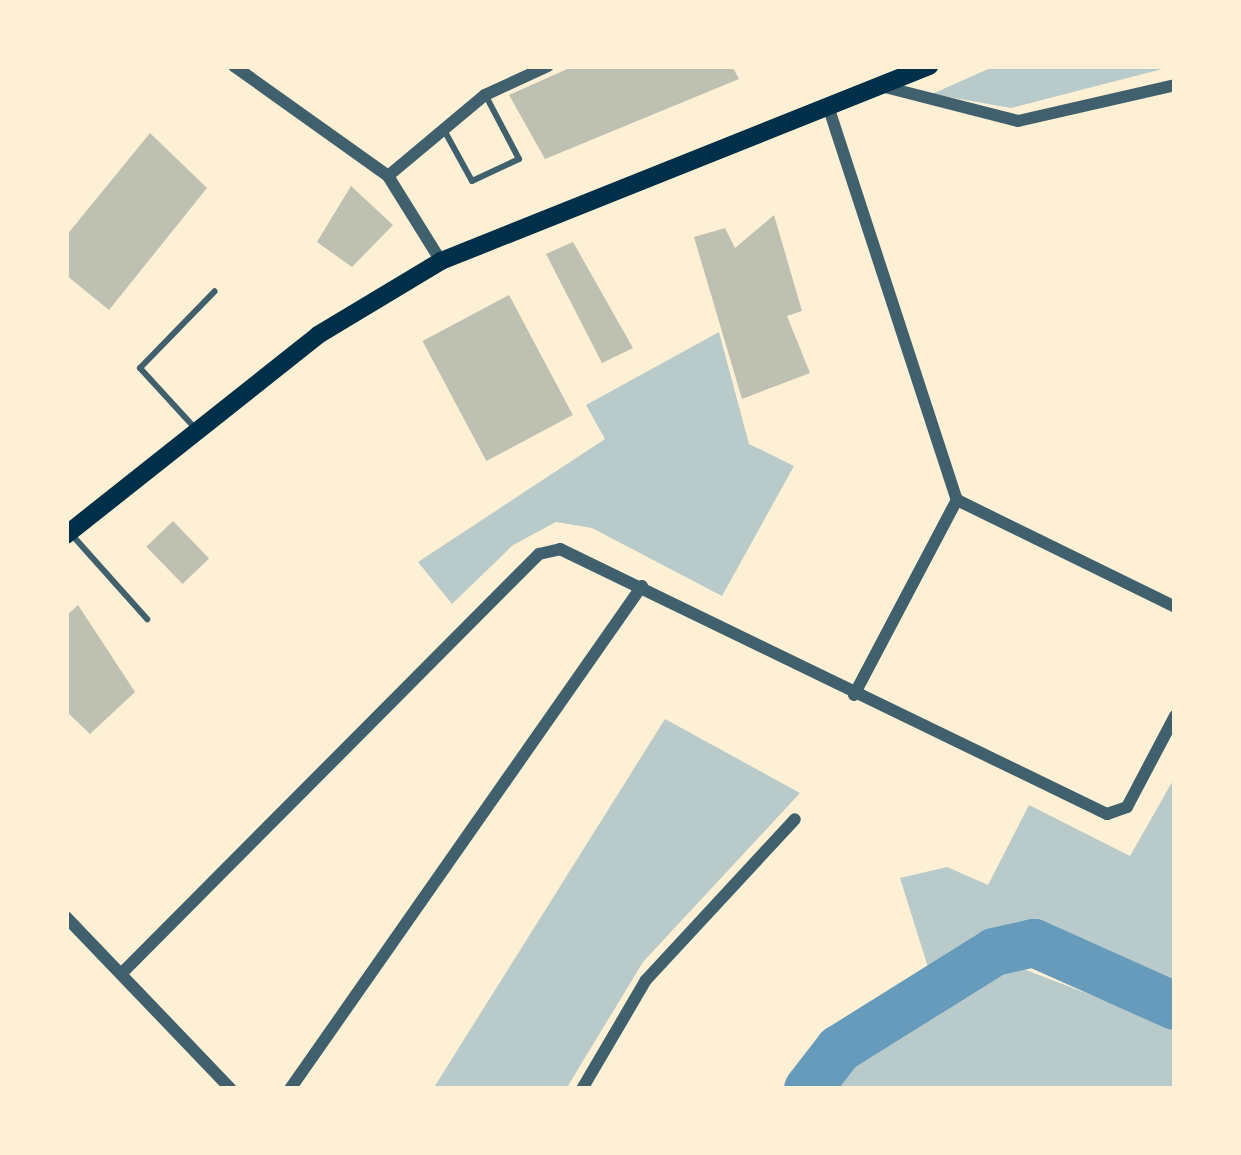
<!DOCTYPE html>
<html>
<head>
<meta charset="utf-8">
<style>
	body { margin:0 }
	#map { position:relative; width:1241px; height:1155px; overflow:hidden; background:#fdf0d5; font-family:"Times New Roman",serif }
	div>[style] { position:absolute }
	.green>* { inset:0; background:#b9caca }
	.river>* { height:48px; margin:-24px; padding:0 24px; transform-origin:24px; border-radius:24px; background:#669bbc }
	.building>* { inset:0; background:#bec0b2; transform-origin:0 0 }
	.service>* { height:6px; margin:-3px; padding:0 3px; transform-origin:3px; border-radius:3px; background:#3f606c }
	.minor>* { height:12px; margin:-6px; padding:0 6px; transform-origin:6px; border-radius:6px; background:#3f606c }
	.secondary>* { height:18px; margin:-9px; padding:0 9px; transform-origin:9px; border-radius:9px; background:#003049 }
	span { translate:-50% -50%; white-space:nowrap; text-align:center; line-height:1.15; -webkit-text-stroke:10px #fdf0d5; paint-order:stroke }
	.frame { position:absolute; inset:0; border:69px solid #fdf0d5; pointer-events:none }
</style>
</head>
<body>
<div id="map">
	<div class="green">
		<div style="clip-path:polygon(995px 66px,1174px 66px,1011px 108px,932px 94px)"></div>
		<div style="clip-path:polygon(719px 332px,749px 444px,794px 466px,722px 596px,592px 528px,556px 522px,513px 545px,452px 604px,418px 562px,605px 439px,586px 405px)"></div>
		<div style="clip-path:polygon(665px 719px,800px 793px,643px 962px,566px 1089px,433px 1089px)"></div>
		<div style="clip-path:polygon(1175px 777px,1175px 996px,1040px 934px,995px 943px,932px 980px,900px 878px,947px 867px,988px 885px,1029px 805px,1130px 856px)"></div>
		<div style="clip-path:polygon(1018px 967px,1175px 1027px,1175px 1089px,835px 1089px,844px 1068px,895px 1029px)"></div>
	</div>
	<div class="river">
		<div style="left:808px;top:1089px;width:51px;rotate:-52.2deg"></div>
		<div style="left:839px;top:1049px;width:183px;rotate:-32deg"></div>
		<div style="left:994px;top:952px;width:41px;rotate:-12.7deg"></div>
		<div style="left:1034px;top:943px;width:154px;rotate:24.1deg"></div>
	</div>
	<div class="building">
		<div style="clip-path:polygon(574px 66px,732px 66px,739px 79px,545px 159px,509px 95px)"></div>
		<div style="clip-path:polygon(150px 133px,207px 188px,109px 310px,66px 275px,66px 236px)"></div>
		<div style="clip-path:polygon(351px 186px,393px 225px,352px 267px,317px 242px)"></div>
		<div style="clip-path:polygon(774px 215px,802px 311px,787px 316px,810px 373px,742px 399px,694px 237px,725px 228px,735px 248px)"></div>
		<div style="clip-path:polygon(573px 242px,633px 348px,602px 363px,546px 254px)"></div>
		<div style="left:509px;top:295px;width:136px;height:98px;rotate:62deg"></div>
		<div style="left:173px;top:521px;width:52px;height:37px;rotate:46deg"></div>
		<div style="clip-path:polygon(78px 605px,135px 692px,90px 734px,66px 711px,66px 616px)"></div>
	</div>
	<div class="service">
		<div style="left:444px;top:130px;width:58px;rotate:61.2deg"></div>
		<div style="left:472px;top:181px;width:52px;rotate:-25.1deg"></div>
		<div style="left:519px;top:159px;width:69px;rotate:-117.7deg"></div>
		<div style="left:194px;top:427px;width:80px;rotate:-132.5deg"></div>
		<div style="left:140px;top:368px;width:107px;rotate:-45.8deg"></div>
		<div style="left:72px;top:535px;width:113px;rotate:48.2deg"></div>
	</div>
	<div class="minor">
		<div style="left:234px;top:66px;width:189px;rotate:35.5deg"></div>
		<div style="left:388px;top:176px;width:100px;rotate:58.1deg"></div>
		<div style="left:885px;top:87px;width:137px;rotate:14.3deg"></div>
		<div style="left:1018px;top:121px;width:161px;rotate:-12.9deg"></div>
		<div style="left:829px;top:109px;width:411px;rotate:71.9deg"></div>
		<div style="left:957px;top:500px;width:243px;rotate:26.1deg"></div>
		<div style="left:388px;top:176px;width:126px;rotate:-39.9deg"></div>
		<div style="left:485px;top:95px;width:69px;rotate:-24.7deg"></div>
		<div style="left:854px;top:695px;width:221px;rotate:-62.2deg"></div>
		<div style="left:66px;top:917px;width:238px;rotate:46.2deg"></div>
		<div style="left:121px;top:974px;width:593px;rotate:-45.14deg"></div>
		<div style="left:539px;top:554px;width:22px;rotate:-13deg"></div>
		<div style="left:560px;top:549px;width:608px;rotate:25.85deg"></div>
		<div style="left:1107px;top:814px;width:21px;rotate:-19deg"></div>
		<div style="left:1127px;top:807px;width:103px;rotate:-62.2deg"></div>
		<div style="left:290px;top:1089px;width:614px;rotate:-55.02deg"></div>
		<div style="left:582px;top:1089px;width:126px;rotate:-59.6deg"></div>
		<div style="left:646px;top:980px;width:219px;rotate:-47.2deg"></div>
	</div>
	<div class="secondary">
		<div style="left:66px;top:535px;width:322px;rotate:-38.4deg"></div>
		<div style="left:318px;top:335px;width:144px;rotate:-31deg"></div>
		<div style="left:441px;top:261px;width:526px;rotate:-21.78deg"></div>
	</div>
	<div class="frame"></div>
</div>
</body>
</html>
